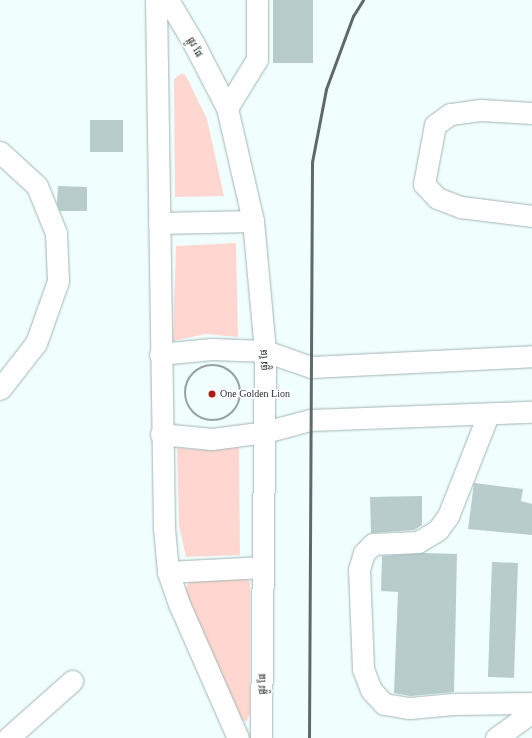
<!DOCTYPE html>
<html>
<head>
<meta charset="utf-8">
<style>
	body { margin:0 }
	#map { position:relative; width:532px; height:738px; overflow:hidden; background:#f1fefe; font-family:"Times New Roman","Noto Sans Khmer",serif }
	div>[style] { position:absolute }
	.green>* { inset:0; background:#ffd7d0 }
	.building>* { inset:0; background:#b7cccb; transform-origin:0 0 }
	.path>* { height:2.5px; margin-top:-1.25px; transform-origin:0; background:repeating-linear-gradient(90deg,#96a1a1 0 2px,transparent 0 4px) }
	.path>.ring { margin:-1.25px; padding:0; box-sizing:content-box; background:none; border:2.5px solid #96a1a1; border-radius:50% }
	.roads { filter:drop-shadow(0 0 1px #a0b5b4) drop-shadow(0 0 1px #a0b5b4) }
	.minor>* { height:21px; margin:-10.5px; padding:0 10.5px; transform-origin:10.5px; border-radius:10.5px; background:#fff }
	.rail>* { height:3px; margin:-1.5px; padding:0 1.5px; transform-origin:1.5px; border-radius:1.5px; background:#5f6969 }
	.dots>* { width:11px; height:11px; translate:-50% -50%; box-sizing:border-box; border:2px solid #fff; border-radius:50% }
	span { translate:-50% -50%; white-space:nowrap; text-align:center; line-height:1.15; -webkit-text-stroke:3.5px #fff; paint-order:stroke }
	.street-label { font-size:10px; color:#2a3232 }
	.poi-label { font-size:10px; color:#2a3232 }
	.left { translate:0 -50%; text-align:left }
</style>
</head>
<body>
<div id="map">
	<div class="green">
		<div style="clip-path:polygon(182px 73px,186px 76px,207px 119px,224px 196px,175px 197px,174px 79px)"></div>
		<div style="clip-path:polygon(236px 243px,238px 337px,206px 334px,173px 341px,176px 246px)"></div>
		<div style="clip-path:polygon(239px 447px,240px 555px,186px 557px,179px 525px,177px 448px,206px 450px)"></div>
		<div style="clip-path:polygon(246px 577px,250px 582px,250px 713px,247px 721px,244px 721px,238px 716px,185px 590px,189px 582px)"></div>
	</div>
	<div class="building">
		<div style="left:273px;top:0;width:40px;height:63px"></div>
		<div style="left:123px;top:120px;width:32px;height:33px;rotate:90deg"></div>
		<div style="clip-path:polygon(58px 186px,87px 187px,87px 211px,60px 211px,57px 204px)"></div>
		<div style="clip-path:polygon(474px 483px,523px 489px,521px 501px,532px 504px,532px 535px,468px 529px)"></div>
		<div style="clip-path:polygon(422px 496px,422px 525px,414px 530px,371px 533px,370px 497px)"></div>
		<div style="clip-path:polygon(423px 553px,457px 554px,454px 692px,410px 696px,394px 693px,398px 592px,381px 591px,382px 556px)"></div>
		<div style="left:492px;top:562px;width:26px;height:115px;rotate:2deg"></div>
	</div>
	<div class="path">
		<div class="ring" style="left:185px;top:365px;width:53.5px;height:53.5px"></div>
	</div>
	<div class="roads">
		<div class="minor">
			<div style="left:156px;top:0;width:528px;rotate:89.13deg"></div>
			<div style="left:164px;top:528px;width:44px;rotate:84.8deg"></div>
			<div style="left:168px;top:572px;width:36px;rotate:71deg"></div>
			<div style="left:180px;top:606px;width:144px;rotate:66.3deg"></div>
			<div style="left:168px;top:0;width:51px;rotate:59.4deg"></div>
			<div style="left:194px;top:44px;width:72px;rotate:62.7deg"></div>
			<div style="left:227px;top:108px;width:116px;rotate:77deg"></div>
			<div style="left:253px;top:221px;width:131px;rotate:84.7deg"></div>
			<div style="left:265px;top:351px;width:387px;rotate:90.6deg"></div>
			<div style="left:227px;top:108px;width:57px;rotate:-58.5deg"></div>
			<div style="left:257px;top:59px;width:59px;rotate:-90deg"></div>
			<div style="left:532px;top:113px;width:52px;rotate:-176.7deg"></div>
			<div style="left:480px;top:110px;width:30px;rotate:172deg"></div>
			<div style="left:450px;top:114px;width:19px;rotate:144deg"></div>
			<div style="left:435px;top:125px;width:60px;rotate:100.6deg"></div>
			<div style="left:424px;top:184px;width:19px;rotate:47deg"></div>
			<div style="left:437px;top:198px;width:26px;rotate:21deg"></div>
			<div style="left:461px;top:207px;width:72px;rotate:7.2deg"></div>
			<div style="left:0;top:152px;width:50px;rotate:42.6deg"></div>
			<div style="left:37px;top:186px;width:51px;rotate:68deg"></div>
			<div style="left:56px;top:233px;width:48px;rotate:87.6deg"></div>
			<div style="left:58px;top:281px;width:66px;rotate:109.5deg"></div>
			<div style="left:36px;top:343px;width:58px;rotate:128deg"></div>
			<div style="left:159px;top:223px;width:94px;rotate:-1.2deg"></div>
			<div style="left:160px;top:354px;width:52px;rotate:-5.5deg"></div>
			<div style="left:212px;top:349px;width:53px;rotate:2.2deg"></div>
			<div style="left:265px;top:351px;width:49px;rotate:19.2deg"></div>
			<div style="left:311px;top:367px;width:221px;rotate:-2.8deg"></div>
			<div style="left:488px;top:415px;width:109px;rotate:111.6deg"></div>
			<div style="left:448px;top:516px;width:17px;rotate:126deg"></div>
			<div style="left:438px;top:530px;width:23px;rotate:149deg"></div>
			<div style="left:418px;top:542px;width:45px;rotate:177.5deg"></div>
			<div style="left:373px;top:544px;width:13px;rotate:135deg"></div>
			<div style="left:364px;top:553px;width:17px;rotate:107deg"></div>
			<div style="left:359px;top:569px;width:100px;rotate:87.7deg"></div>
			<div style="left:363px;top:669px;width:22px;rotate:69deg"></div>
			<div style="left:371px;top:690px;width:19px;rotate:47deg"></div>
			<div style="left:384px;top:704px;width:26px;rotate:9deg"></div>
			<div style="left:410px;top:708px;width:43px;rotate:-5.3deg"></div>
			<div style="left:453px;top:704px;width:79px;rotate:-0.7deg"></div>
			<div style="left:161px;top:434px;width:51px;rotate:5.6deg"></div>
			<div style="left:212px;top:439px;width:53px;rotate:-7.5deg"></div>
			<div style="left:265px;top:432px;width:47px;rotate:-14.9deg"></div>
			<div style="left:310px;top:420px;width:222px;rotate:-2.1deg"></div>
			<div style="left:168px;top:572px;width:95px;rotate:-3deg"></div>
			<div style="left:8px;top:738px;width:86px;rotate:-41.7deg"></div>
			<div style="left:496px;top:738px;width:44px;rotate:-35.8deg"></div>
		</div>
	</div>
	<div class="rail">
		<div style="left:309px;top:738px;width:576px;rotate:-89.7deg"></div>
		<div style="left:312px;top:162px;width:74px;rotate:-79.1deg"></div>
		<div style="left:326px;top:89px;width:78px;rotate:-69.7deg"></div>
		<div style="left:353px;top:16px;width:19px;rotate:-58deg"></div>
	</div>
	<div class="dots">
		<div style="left:212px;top:394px;background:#ad1d0e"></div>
	</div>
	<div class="street-label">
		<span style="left:195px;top:47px;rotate:62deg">ផ្លូវ ផែ</span>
		<span style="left:264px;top:360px;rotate:-92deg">ផ្លូវ ផែ</span>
		<span style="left:262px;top:684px;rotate:-89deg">ផ្លូវ ផែ</span>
	</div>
	<div class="poi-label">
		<span class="left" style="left:220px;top:394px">One Golden Lion</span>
	</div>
</div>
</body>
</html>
